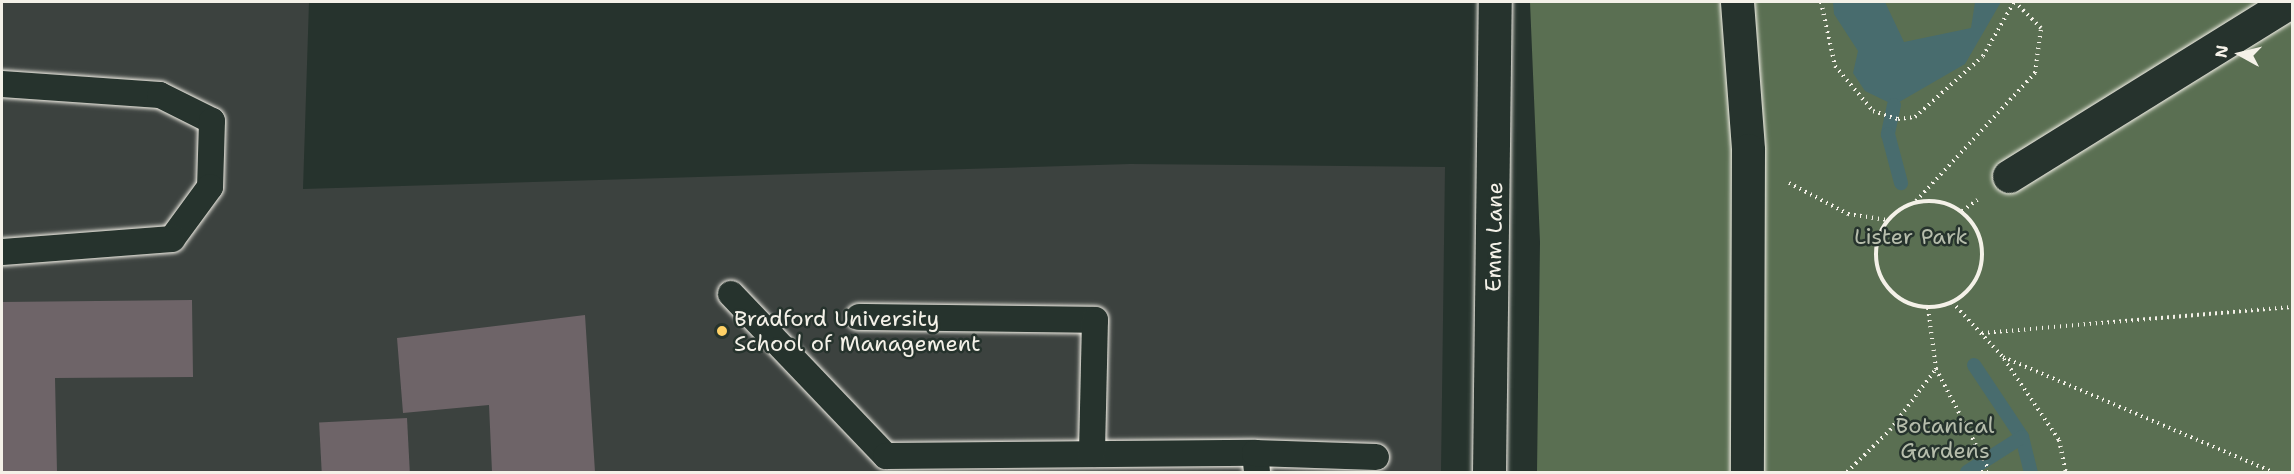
<!DOCTYPE html>
<html>
<head>
<meta charset="utf-8">
<style>
	body { margin:0 }
	#map { position:relative; width:2294px; height:474px; overflow:hidden; background:#26332d; font-family:"Shantell Sans",sans-serif }
	div>[style] { position:absolute }
	.built>* { inset:0; background:#3c423f }
	.green>* { inset:0; background:#5a6f52 }
	.water>* { inset:0; background:#486c6e }
	.stream>* { height:14px; margin:-7px; padding:0 7px; transform-origin:7px; border-radius:7px; background:#486c6e }
	.building>* { inset:0; background:#6e6468; transform-origin:0 0 }
	.path>* { height:4px; margin-top:-2px; transform-origin:0; background:repeating-linear-gradient(90deg,#f4f1e8 0 1.5px,transparent 0 6px) }
	.path>.ring { margin:-2px; padding:0; box-sizing:content-box; background:none; border:4px solid #f4f1e8; border-radius:50% }
	.roads { filter:drop-shadow(0 0 2px #f4f1e8) drop-shadow(0 0 2px #f4f1e8) }
	.lane>* { height:26px; margin:-13px; padding:0 13px; transform-origin:13px; border-radius:13px; background:#26332d }
	.street>* { height:33px; margin:-16.5px; padding:0 16.5px; transform-origin:16.5px; border-radius:16.5px; background:#26332d }
	.secondary>* { height:33px; margin:-16.5px; padding:0 16.5px; transform-origin:16.5px; border-radius:16.5px; background:#26332d }
	.dots>* { width:16px; height:16px; translate:-50% -50%; box-sizing:border-box; border:3px solid #26332d; border-radius:50% }
	span { translate:-50% -50%; white-space:nowrap; text-align:center; line-height:1.15; -webkit-text-stroke:5px #26332d; paint-order:stroke }
	.street-label { font-size:22px; color:#f4f1e8 }
	.park-label { font-size:22px; color:#b6bdac }
	.poi-label { font-size:22px; color:#f4f1e8 }
	.left { translate:0 -50%; text-align:left }
	.frame { position:absolute; inset:0; border:3px solid #f4f1e8; pointer-events:none }
	.north { position:absolute; left:2210px; top:24px; width:60px; height:60px; -webkit-text-stroke:4px #26332d; paint-order:stroke; rotate:278deg; font-size:16px; font-weight:700; line-height:24px; text-align:center; color:#f4f1e8 }
	.north::after { content:''; display:block; margin:auto; width:21px; height:27px; background:#f4f1e8; clip-path:polygon(50% 0,100% 100%,50% 72%,0 100%) }
</style>
</head>
<body>
<div id="map">
	<div class="built">
		<div style="clip-path:polygon(2px 2px,309px 2px,303px 189px,1130px 164px,1445px 167px,1441px 472px,2px 472px)"></div>
	</div>
	<div class="green">
		<div style="clip-path:polygon(1530px 2px,2292px 2px,2292px 472px,1537px 472px,1540px 242px)"></div>
	</div>
	<div class="water">
		<div style="clip-path:polygon(1833px 2px,1885px 2px,1904px 42px,1971px 28px,1975px 2px,2001px 2px,1965px 64px,1894px 105px,1865px 91px,1853px 73px,1858px 51px,1834px 14px)"></div>
	</div>
	<div class="stream">
		<div style="left:1894px;top:105px;width:30px;rotate:102deg"></div>
		<div style="left:1888px;top:134px;width:51px;rotate:75.1deg"></div>
		<div style="left:1974px;top:365px;width:87px;rotate:56.3deg"></div>
		<div style="left:2022px;top:437px;width:36px;rotate:76deg"></div>
		<div style="left:1967px;top:472px;width:65px;rotate:-32.5deg"></div>
	</div>
	<div class="building">
		<div style="clip-path:polygon(192px 300px,193px 377px,55px 378px,57px 472px,2px 472px,2px 302px)"></div>
		<div style="clip-path:polygon(585px 315px,595px 472px,492px 472px,489px 405px,403px 413px,397px 338px)"></div>
		<div style="left:407px;top:418px;width:54px;height:88px;rotate:87deg"></div>
	</div>
	<div class="path">
		<div style="left:1821px;top:2px;width:66px;rotate:77.7deg"></div>
		<div style="left:1835px;top:66px;width:59px;rotate:49.8deg"></div>
		<div style="left:1873px;top:111px;width:26px;rotate:18deg"></div>
		<div style="left:1898px;top:119px;width:17px;rotate:-7deg"></div>
		<div style="left:1915px;top:117px;width:91px;rotate:-41.9deg"></div>
		<div style="left:1983px;top:56px;width:62px;rotate:-60.1deg"></div>
		<div style="left:1789px;top:183px;width:67px;rotate:27.7deg"></div>
		<div style="left:1848px;top:214px;width:40px;rotate:8.5deg"></div>
		<div class="ring" style="left:1876px;top:201px;width:102px;height:102px"></div>
		<div style="left:1916px;top:201px;width:175px;rotate:-47.1deg"></div>
		<div style="left:2035px;top:73px;width:45px;rotate:-82.4deg"></div>
		<div style="left:2041px;top:28px;width:37px;rotate:-135deg"></div>
		<div style="left:1962px;top:211px;width:19px;rotate:-36deg"></div>
		<div style="left:1952px;top:302px;width:75px;rotate:47.2deg"></div>
		<div style="left:2003px;top:357px;width:293px;rotate:23.1deg"></div>
		<div style="left:1982px;top:333px;width:311px;rotate:-4.8deg"></div>
		<div style="left:2004px;top:359px;width:98px;rotate:55.8deg"></div>
		<div style="left:2059px;top:440px;width:33px;rotate:78deg"></div>
		<div style="left:1936px;top:369px;width:112px;rotate:62.3deg"></div>
		<div style="left:1847px;top:472px;width:60px;rotate:-44.3deg"></div>
		<div style="left:1890px;top:430px;width:76px;rotate:-53deg"></div>
		<div style="left:1936px;top:369px;width:63px;rotate:-97.4deg"></div>
		<div style="left:1981px;top:472px;width:7px"></div>
	</div>
	<div class="roads">
		<div class="lane">
			<div style="left:2px;top:84px;width:158px;rotate:4deg"></div>
			<div style="left:160px;top:95px;width:58px;rotate:26.6deg"></div>
			<div style="left:212px;top:121px;width:66px;rotate:91.7deg"></div>
			<div style="left:210px;top:187px;width:64px;rotate:126.2deg"></div>
			<div style="left:172px;top:239px;width:170px;rotate:175.6deg"></div>
			<div style="left:731px;top:294px;width:224px;rotate:46.3deg"></div>
			<div style="left:886px;top:456px;width:369px;rotate:-0.5deg"></div>
			<div style="left:1255px;top:453px;width:19px;rotate:84deg"></div>
			<div style="left:859px;top:317px;width:236px;rotate:0.7deg"></div>
			<div style="left:1095px;top:320px;width:134px;rotate:91.3deg"></div>
			<div style="left:1255px;top:453px;width:121px;rotate:1.9deg"></div>
		</div>
		<div class="street">
			<div style="left:1737px;top:2px;width:148px;rotate:85.7deg"></div>
			<div style="left:1748px;top:150px;width:322px;rotate:90.2deg"></div>
			<div style="left:2009px;top:176px;width:331px;rotate:-31.8deg"></div>
		</div>
		<div class="secondary">
			<div style="left:1489px;top:472px;width:470px;rotate:-89.3deg"></div>
		</div>
	</div>
	<div class="dots">
		<div style="left:722px;top:331px;background:#ffd166"></div>
	</div>
	<div class="street-label">
		<span style="left:1494px;top:237px;rotate:-89deg">Emm Lane</span>
	</div>
	<div class="park-label">
		<span style="left:1911px;top:237px">Lister Park</span>
		<span style="left:1945px;top:438px">Botanical<br>Gardens</span>
	</div>
	<div class="poi-label">
		<span class="left" style="left:734px;top:331px">Bradford University<br>School of Management</span>
	</div>
	<div class="frame"></div>
	<div class="north">N</div>
</div>
</body>
</html>
